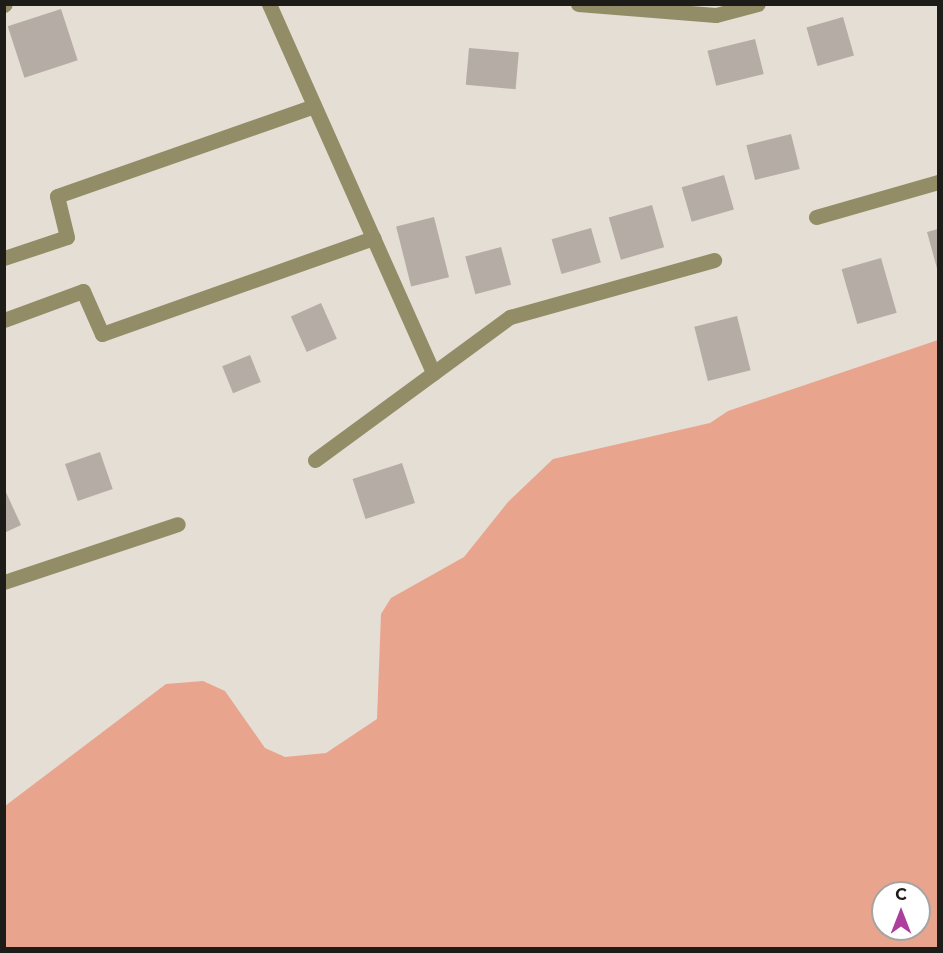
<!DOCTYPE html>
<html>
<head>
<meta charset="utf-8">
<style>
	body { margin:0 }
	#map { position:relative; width:943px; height:953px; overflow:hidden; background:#e4ded5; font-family:Montserrat,sans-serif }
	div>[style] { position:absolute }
	.green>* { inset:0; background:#e9a48e }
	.building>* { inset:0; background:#b5aca6; transform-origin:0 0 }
	.minor>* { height:15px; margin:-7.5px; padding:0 7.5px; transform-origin:7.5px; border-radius:7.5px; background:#928d66 }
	span { translate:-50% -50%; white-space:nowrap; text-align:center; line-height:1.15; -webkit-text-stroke:4.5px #fff; paint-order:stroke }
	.frame { position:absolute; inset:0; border:6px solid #1e1c19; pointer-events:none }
	.north { position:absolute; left:871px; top:881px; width:60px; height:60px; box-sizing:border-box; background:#fff; border:2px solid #a5a4a3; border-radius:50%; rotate:0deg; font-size:16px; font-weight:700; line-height:24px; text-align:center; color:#1e1c19 }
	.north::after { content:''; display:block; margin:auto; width:21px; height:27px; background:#ae3e9b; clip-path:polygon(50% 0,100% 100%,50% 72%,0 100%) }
</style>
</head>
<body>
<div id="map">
	<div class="green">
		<div style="clip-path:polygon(evenodd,938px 340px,938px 948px,5px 948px,5px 806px,166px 684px,203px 681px,225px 691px,265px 748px,285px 757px,326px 753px,377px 719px,381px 614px,391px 598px,464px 557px,508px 502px,553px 459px,710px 423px,728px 411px,938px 340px,883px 893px,919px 893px,919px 929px,883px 929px,883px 893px)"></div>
	</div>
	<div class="building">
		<div style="left:61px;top:9px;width:54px;height:56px;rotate:72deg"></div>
		<div style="left:843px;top:17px;width:40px;height:38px;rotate:74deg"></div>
		<div style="left:755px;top:39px;width:36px;height:49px;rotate:76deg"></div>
		<div style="left:469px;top:48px;width:50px;height:37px;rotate:5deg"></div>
		<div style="left:791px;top:134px;width:36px;height:46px;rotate:76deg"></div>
		<div style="left:724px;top:175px;width:36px;height:44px;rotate:74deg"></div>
		<div style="left:652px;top:205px;width:44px;height:45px;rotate:74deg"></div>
		<div style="left:434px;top:217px;width:62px;height:39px;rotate:76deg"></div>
		<div style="left:591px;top:228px;width:36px;height:41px;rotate:74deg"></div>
		<div style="clip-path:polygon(938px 229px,938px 272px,927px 232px)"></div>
		<div style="left:501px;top:247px;width:39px;height:37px;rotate:75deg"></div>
		<div style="left:881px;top:258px;width:57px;height:41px;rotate:74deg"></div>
		<div style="left:321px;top:303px;width:39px;height:33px;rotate:66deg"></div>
		<div style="left:737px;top:316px;width:56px;height:44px;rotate:76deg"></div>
		<div style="left:250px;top:355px;width:29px;height:30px;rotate:68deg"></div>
		<div style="left:100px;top:452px;width:39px;height:37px;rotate:71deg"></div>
		<div style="left:402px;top:463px;width:42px;height:52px;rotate:72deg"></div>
		<div style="clip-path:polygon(4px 488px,21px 525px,4px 533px)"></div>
	</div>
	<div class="minor">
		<div style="left:269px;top:4px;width:404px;rotate:66deg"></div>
		<div style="left:578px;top:4px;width:138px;rotate:4.6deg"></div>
		<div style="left:716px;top:15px;width:43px;rotate:-14.7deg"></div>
		<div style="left:4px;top:5px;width:1px;rotate:-45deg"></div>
		<div style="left:816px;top:217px;width:127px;rotate:-16deg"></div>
		<div style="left:4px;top:258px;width:66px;rotate:-18.4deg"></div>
		<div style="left:67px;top:237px;width:42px;rotate:-103.7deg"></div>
		<div style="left:57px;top:196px;width:272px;rotate:-19.3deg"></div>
		<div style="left:4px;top:320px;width:84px;rotate:-20.2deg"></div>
		<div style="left:83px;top:291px;width:47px;rotate:66.2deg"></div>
		<div style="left:102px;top:334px;width:288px;rotate:-19.5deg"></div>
		<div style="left:315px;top:460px;width:242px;rotate:-36.3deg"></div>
		<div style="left:510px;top:317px;width:212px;rotate:-15.6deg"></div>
		<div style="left:4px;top:582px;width:183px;rotate:-18.4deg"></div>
	</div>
	<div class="frame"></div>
	<div class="north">С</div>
</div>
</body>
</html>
